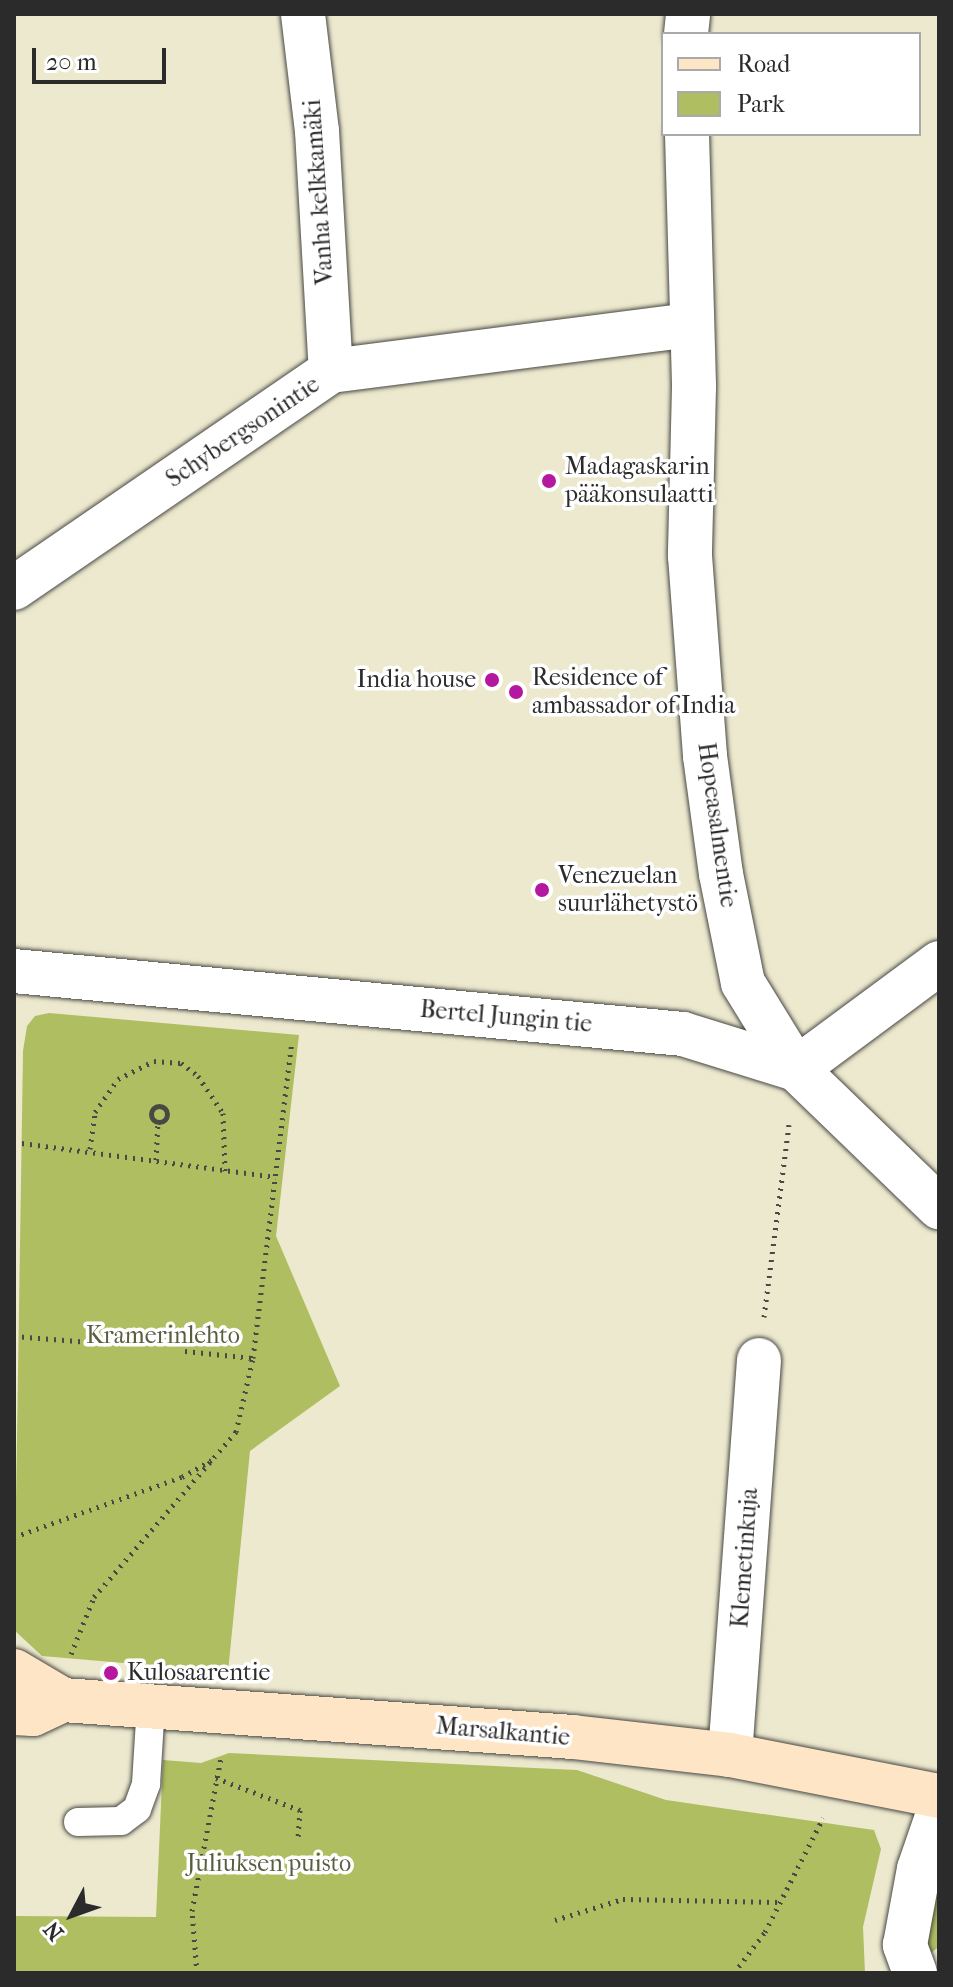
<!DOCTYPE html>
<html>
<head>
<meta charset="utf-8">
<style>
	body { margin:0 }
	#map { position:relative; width:953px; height:1987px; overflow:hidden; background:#ede9cf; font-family:"IM FELL French Canon",serif }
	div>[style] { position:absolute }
	.green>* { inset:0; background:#afbe60 }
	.path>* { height:5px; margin-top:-2.5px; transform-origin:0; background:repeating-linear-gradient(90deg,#484844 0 2px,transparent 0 8px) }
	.path>.ring { margin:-2.5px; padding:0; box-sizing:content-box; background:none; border:5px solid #484844; border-radius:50% }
	.roads { filter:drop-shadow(0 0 2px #484844) drop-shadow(0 0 2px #484844) }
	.lane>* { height:28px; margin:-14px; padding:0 14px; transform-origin:14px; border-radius:14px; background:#fff }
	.street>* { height:44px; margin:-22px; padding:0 22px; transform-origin:22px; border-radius:22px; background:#fff }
	.secondary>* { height:44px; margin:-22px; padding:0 22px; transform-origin:22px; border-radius:22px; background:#fee5c5 }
	.dots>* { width:22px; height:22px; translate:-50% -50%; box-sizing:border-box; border:4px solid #fff; border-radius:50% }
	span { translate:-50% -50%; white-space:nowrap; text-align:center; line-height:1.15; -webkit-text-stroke:7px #fff; paint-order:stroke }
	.street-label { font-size:24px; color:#2b2b2b }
	.poi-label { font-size:24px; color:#2b2b2b }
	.left { translate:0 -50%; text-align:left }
	.right { translate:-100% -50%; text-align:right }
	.park-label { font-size:24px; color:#595e3e }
	.frame { position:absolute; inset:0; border:16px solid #2b2b2b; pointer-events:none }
	.legend { position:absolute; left:661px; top:32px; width:260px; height:104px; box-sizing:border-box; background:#fff; border:2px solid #aaa; margin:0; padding:10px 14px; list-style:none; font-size:24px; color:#2b2b2b }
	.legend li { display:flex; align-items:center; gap:16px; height:40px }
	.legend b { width:40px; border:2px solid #aaa }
	.north { position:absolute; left:32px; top:1875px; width:80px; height:80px; -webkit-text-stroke:6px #fff; paint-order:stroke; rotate:229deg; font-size:22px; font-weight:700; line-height:32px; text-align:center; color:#2b2b2b }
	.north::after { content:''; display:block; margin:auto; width:28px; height:36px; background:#2b2b2b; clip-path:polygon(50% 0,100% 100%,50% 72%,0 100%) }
	.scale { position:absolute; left:32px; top:48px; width:134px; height:36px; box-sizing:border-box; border:4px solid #2b2b2b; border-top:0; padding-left:10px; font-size:24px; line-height:28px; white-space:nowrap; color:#2b2b2b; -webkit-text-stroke:6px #fff; paint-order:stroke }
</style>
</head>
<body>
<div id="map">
	<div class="green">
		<div style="clip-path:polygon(49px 1013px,299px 1035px,276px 1236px,340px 1386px,250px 1451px,228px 1672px,42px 1656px,14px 1630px,23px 1051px,27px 1026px,35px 1016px)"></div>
		<div style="clip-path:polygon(229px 1753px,577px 1770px,666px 1800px,874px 1830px,881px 1849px,863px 1927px,865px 1973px,14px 1973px,14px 1916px,156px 1917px,163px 1760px,201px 1763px)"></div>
		<div style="clip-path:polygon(939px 1885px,939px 1947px,929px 1954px,924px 1946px,928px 1910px)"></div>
	</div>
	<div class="path">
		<div class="ring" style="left:151px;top:1106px;width:11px;height:11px"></div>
		<div style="left:14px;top:1142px;width:264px;rotate:7.6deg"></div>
		<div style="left:90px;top:1149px;width:37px;rotate:-82deg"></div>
		<div style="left:95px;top:1112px;width:40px;rotate:-55.1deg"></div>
		<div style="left:118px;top:1079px;width:40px;rotate:-26.6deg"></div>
		<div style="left:154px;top:1061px;width:27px;rotate:4deg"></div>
		<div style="left:181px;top:1063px;width:21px;rotate:37deg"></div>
		<div style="left:198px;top:1076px;width:45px;rotate:56deg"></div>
		<div style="left:223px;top:1113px;width:58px;rotate:88deg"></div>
		<div style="left:156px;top:1160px;width:38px;rotate:-87deg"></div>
		<div style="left:764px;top:1317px;width:194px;rotate:-82.6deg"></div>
		<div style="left:14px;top:1336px;width:76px;rotate:4.5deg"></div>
		<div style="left:185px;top:1351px;width:68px;rotate:5.9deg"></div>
		<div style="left:14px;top:1537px;width:178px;rotate:-19.7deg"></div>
		<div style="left:182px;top:1477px;width:34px;rotate:-30deg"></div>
		<div style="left:71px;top:1654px;width:61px;rotate:-68deg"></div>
		<div style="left:94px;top:1597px;width:218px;rotate:-49.3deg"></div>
		<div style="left:236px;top:1432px;width:76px;rotate:-77.1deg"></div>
		<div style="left:253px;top:1358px;width:318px;rotate:-83deg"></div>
		<div style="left:216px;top:1778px;width:90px;rotate:20.9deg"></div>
		<div style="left:300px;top:1810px;width:28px;rotate:94deg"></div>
		<div style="left:555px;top:1920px;width:71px;rotate:-17.2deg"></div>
		<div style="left:623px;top:1899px;width:160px;rotate:1.1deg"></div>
		<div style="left:197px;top:1973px;width:62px;rotate:-94.6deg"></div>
		<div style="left:192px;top:1911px;width:157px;rotate:-79.3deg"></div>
		<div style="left:734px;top:1973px;width:51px;rotate:-52.9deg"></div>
		<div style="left:765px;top:1932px;width:128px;rotate:-63deg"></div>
	</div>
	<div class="roads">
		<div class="lane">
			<div style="left:78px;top:1822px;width:43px;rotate:-1.3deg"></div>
			<div style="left:121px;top:1821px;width:20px;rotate:-37deg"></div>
			<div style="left:137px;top:1809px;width:27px;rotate:-70deg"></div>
			<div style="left:146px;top:1784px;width:79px;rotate:-86.4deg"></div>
		</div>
		<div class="street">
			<div style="left:303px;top:14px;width:118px;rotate:83.2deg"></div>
			<div style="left:317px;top:131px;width:240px;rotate:86.7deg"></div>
			<div style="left:686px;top:34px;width:20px;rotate:-84deg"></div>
			<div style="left:687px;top:134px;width:253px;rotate:88.4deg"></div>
			<div style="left:694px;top:387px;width:169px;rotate:91.4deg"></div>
			<div style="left:690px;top:556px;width:201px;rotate:85.7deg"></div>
			<div style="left:705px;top:756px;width:119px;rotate:82.3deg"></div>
			<div style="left:721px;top:874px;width:111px;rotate:78.6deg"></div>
			<div style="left:743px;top:983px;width:101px;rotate:58.4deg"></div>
			<div style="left:14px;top:588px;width:384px;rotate:-34.4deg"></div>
			<div style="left:331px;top:371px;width:361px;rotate:-7.3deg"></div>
			<div style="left:14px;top:971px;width:672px;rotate:5.38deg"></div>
			<div style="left:683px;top:1034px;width:118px;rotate:17.2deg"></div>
			<div style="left:796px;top:1069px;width:199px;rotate:44deg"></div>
			<div style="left:796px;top:1069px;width:178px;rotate:-36.5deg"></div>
			<div style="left:730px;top:1755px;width:396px;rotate:-85.8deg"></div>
			<div style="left:915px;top:1973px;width:30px;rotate:-110deg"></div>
			<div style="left:905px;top:1945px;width:77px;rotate:-79.6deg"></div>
			<div style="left:919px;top:1869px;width:61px;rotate:-71deg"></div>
		</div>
		<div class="secondary">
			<div style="left:14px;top:1671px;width:57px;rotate:30.6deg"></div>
			<div style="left:14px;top:1713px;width:19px;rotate:3deg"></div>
			<div style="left:33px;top:1714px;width:33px;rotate:-25deg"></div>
			<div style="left:63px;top:1700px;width:511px;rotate:4.15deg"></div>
			<div style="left:573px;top:1737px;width:158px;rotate:6.5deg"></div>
			<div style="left:730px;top:1755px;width:213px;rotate:11.1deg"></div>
		</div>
	</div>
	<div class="dots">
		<div style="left:549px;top:481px;background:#b5179e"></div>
		<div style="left:492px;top:680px;background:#b5179e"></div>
		<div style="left:516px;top:692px;background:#b5179e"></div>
		<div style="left:542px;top:890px;background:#b5179e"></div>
		<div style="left:111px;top:1673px;background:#b5179e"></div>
	</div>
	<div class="street-label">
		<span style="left:319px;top:192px;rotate:-94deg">Vanha kelkkamäki</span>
		<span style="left:243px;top:432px;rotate:-34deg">Schybergsonintie</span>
		<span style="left:717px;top:825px;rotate:82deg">Hopeasalmentie</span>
		<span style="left:506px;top:1017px;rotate:5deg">Bertel Jungin tie</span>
		<span style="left:745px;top:1558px;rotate:-86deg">Klemetinkuja</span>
		<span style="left:503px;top:1732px;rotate:5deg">Marsalkantie</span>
	</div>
	<div class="poi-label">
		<span class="left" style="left:565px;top:481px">Madagaskarin<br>pääkonsulaatti</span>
		<span class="left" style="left:532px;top:692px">Residence of<br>ambassador of India</span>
		<span class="right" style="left:476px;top:680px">India house</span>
		<span class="left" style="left:558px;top:890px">Venezuelan<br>suurlähetystö</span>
		<span class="left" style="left:127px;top:1673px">Kulosaarentie</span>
	</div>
	<div class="park-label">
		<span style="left:163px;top:1336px">Kramerinlehto</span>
		<span style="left:269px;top:1864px">Juliuksen puisto</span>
	</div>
	<div class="frame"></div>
	<ul class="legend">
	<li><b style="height:10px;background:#fee5c5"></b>Road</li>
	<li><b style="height:22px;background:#afbe60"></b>Park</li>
	</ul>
	<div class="north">N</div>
	<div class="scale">20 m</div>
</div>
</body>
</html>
